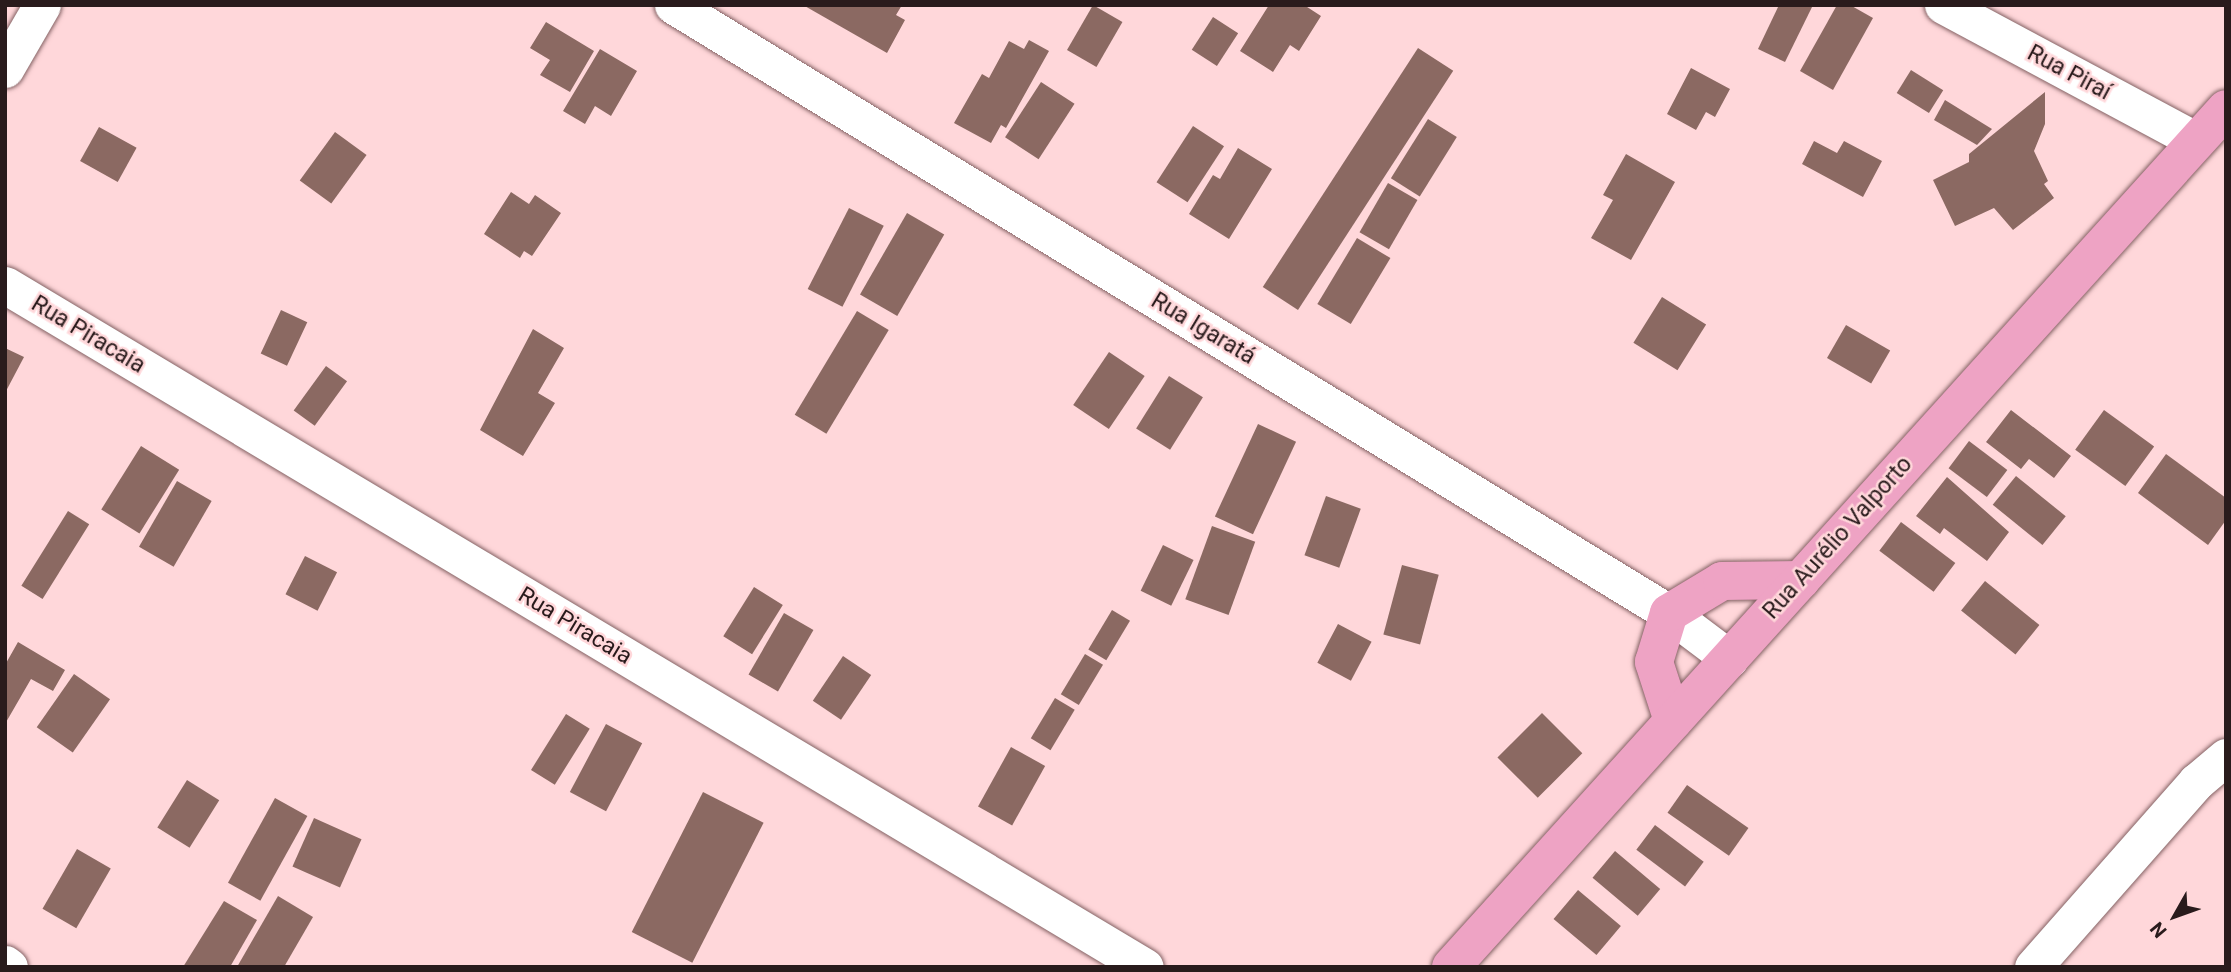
<!DOCTYPE html>
<html>
<head>
<meta charset="utf-8">
<style>
	body { margin:0 }
	#map { position:relative; width:2231px; height:972px; overflow:hidden; background:#ffd7da; font-family:Roboto,sans-serif }
	div>[style] { position:absolute }
	.building>* { inset:0; background:#8b6962; transform-origin:0 0 }
	.roads { filter:drop-shadow(0 0 2px #846264) drop-shadow(0 0 2px #846264) }
	.minor>* { height:37px; margin:-18.5px; padding:0 18.5px; transform-origin:18.5px; border-radius:18.5px; background:#fff }
	.major>* { height:38px; margin:-19px; padding:0 19px; transform-origin:19px; border-radius:19px; background:#eea3c4 }
	span { translate:-50% -50%; white-space:nowrap; text-align:center; line-height:1.15; -webkit-text-stroke:5px #ffd7da; paint-order:stroke }
	.street-label { font-size:23px; color:#291b1c }
	.frame { position:absolute; inset:0; border:7px solid #291b1c; pointer-events:none }
	.north { position:absolute; left:2140px; top:881px; width:70px; height:70px; -webkit-text-stroke:5px #ffd7da; paint-order:stroke; rotate:230deg; font-size:19px; font-weight:700; line-height:28px; text-align:center; color:#291b1c }
	.north::after { content:''; display:block; margin:auto; width:24px; height:32px; background:#291b1c; clip-path:polygon(50% 0,100% 100%,50% 72%,0 100%) }
</style>
</head>
<body>
<div id="map">
	<div class="building">
		<div style="clip-path:polygon(803px 5px,902px 5px,896px 15px,905px 20px,887px 53px)"></div>
		<div style="left:1093px;top:5px;width:34px;height:52px;rotate:30deg"></div>
		<div style="clip-path:polygon(1269px 5px,1304px 5px,1321px 16px,1299px 51px,1290px 45px,1273px 72px,1240px 51px)"></div>
		<div style="clip-path:polygon(1779px 5px,1813px 5px,1785px 62px,1758px 49px)"></div>
		<div style="clip-path:polygon(1837px 5px,1850px 5px,1873px 18px,1833px 90px,1800px 71px)"></div>
		<div style="left:1213px;top:17px;width:30px;height:39px;rotate:33deg"></div>
		<div style="clip-path:polygon(546px 22px,594px 51px,570px 92px,540px 75px,550px 60px,530px 48px)"></div>
		<div style="clip-path:polygon(1029px 40px,1049px 51px,1006px 128px,1001px 125px,991px 143px,954px 123px,982px 74px,989px 78px,1009px 41px,1024px 49px)"></div>
		<div style="left:1418px;top:48px;width:42px;height:285px;rotate:33deg"></div>
		<div style="clip-path:polygon(600px 49px,637px 71px,611px 116px,595px 106px,585px 124px,563px 111px)"></div>
		<div style="clip-path:polygon(1691px 68px,1730px 89px,1715px 117px,1706px 112px,1696px 130px,1667px 114px)"></div>
		<div style="left:1911px;top:70px;width:38px;height:27px;rotate:32deg"></div>
		<div style="left:1041px;top:82px;width:40px;height:66px;rotate:33deg"></div>
		<div style="clip-path:polygon(2045px 92px,2045px 124px,2034px 151px,2048px 181px,2044px 184px,2054px 198px,2013px 230px,1994px 208px,1955px 226px,1933px 180px,1969px 162px,1969px 154px)"></div>
		<div style="clip-path:polygon(1945px 100px,1992px 129px,1977px 145px,1934px 120px)"></div>
		<div style="left:1428px;top:119px;width:34px;height:70px;rotate:32deg"></div>
		<div style="left:1193px;top:126px;width:37px;height:67px;rotate:33deg"></div>
		<div style="left:99px;top:127px;width:43px;height:39px;rotate:29deg"></div>
		<div style="left:335px;top:132px;width:39px;height:60px;rotate:36deg"></div>
		<div style="clip-path:polygon(1814px 141px,1837px 153px,1844px 141px,1882px 161px,1863px 197px,1802px 164px)"></div>
		<div style="clip-path:polygon(1238px 148px,1272px 169px,1229px 239px,1189px 214px,1213px 175px,1220px 179px)"></div>
		<div style="clip-path:polygon(1626px 154px,1675px 182px,1631px 260px,1591px 238px,1613px 200px,1603px 195px)"></div>
		<div style="left:1388px;top:183px;width:34px;height:57px;rotate:30deg"></div>
		<div style="clip-path:polygon(511px 192px,529px 204px,535px 195px,561px 213px,532px 256px,524px 251px,520px 258px,484px 234px)"></div>
		<div style="left:849px;top:208px;width:39px;height:91px;rotate:27deg"></div>
		<div style="left:907px;top:213px;width:43px;height:94px;rotate:30deg"></div>
		<div style="left:1357px;top:238px;width:39px;height:77px;rotate:31deg"></div>
		<div style="left:1662px;top:297px;width:52px;height:54px;rotate:32deg"></div>
		<div style="left:281px;top:310px;width:29px;height:48px;rotate:25deg"></div>
		<div style="left:857px;top:311px;width:37px;height:121px;rotate:31deg"></div>
		<div style="left:1846px;top:325px;width:51px;height:38px;rotate:30deg"></div>
		<div style="clip-path:polygon(533px 329px,564px 348px,538px 393px,555px 403px,523px 456px,480px 430px)"></div>
		<div style="clip-path:polygon(5px 348px,24px 357px,5px 393px)"></div>
		<div style="left:1109px;top:352px;width:43px;height:64px;rotate:34deg"></div>
		<div style="left:326px;top:366px;width:26px;height:55px;rotate:36deg"></div>
		<div style="left:1169px;top:376px;width:40px;height:62px;rotate:32deg"></div>
		<div style="clip-path:polygon(2011px 410px,2071px 456px,2054px 478px,2029px 459px,2021px 469px,1986px 442px)"></div>
		<div style="left:2104px;top:410px;width:62px;height:49px;rotate:36deg"></div>
		<div style="left:1258px;top:424px;width:42px;height:102px;rotate:25deg"></div>
		<div style="left:1969px;top:441px;width:48px;height:34px;rotate:37deg"></div>
		<div style="left:141px;top:446px;width:45px;height:75px;rotate:32deg"></div>
		<div style="clip-path:polygon(2166px 454px,2226px 498px,2226px 520px,2208px 545px,2138px 493px)"></div>
		<div style="left:2016px;top:476px;width:64px;height:37px;rotate:39deg"></div>
		<div style="clip-path:polygon(1947px 477px,2009px 532px,1987px 561px,1944px 528px,1940px 534px,1916px 516px)"></div>
		<div style="left:177px;top:481px;width:40px;height:76px;rotate:30deg"></div>
		<div style="left:1326px;top:496px;width:37px;height:63px;rotate:20deg"></div>
		<div style="left:68px;top:511px;width:25px;height:88px;rotate:32deg"></div>
		<div style="left:1901px;top:522px;width:68px;height:36px;rotate:37deg"></div>
		<div style="left:1212px;top:526px;width:46px;height:78px;rotate:20deg"></div>
		<div style="left:1163px;top:545px;width:34px;height:51px;rotate:26deg"></div>
		<div style="left:305px;top:556px;width:36px;height:43px;rotate:27deg"></div>
		<div style="left:1402px;top:565px;width:38px;height:72px;rotate:15deg"></div>
		<div style="left:1985px;top:581px;width:70px;height:38px;rotate:39deg"></div>
		<div style="left:754px;top:587px;width:34px;height:58px;rotate:32deg"></div>
		<div style="left:1112px;top:610px;width:21px;height:46px;rotate:31deg"></div>
		<div style="left:784px;top:613px;width:34px;height:71px;rotate:30deg"></div>
		<div style="left:1338px;top:624px;width:38px;height:44px;rotate:28deg"></div>
		<div style="clip-path:polygon(18px 642px,65px 670px,53px 691px,31px 679px,5px 724px,5px 665px)"></div>
		<div style="left:1085px;top:654px;width:21px;height:47px;rotate:31deg"></div>
		<div style="left:843px;top:656px;width:34px;height:54px;rotate:34deg"></div>
		<div style="left:74px;top:674px;width:44px;height:65px;rotate:35deg"></div>
		<div style="left:1055px;top:698px;width:23px;height:47px;rotate:31deg"></div>
		<div style="left:1542px;top:713px;width:57px;height:63px;rotate:45deg"></div>
		<div style="left:566px;top:714px;width:28px;height:66px;rotate:32deg"></div>
		<div style="left:606px;top:724px;width:41px;height:77px;rotate:28deg"></div>
		<div style="left:1011px;top:747px;width:39px;height:68px;rotate:29deg"></div>
		<div style="left:187px;top:780px;width:38px;height:56px;rotate:32deg"></div>
		<div style="left:1687px;top:785px;width:75px;height:34px;rotate:35deg"></div>
		<div style="left:703px;top:792px;width:68px;height:157px;rotate:27deg"></div>
		<div style="left:275px;top:798px;width:37px;height:97px;rotate:29deg"></div>
		<div style="left:314px;top:818px;width:52px;height:53px;rotate:24deg"></div>
		<div style="left:1655px;top:825px;width:61px;height:31px;rotate:37deg"></div>
		<div style="left:77px;top:849px;width:39px;height:69px;rotate:30deg"></div>
		<div style="left:1615px;top:851px;width:59px;height:35px;rotate:40deg"></div>
		<div style="left:1578px;top:890px;width:56px;height:38px;rotate:40deg"></div>
		<div style="clip-path:polygon(278px 896px,313px 917px,284px 967px,237px 967px)"></div>
		<div style="clip-path:polygon(224px 901px,257px 920px,230px 967px,183px 967px)"></div>
	</div>
	<div class="roads">
		<div class="minor">
			<div style="left:673px;top:5px;width:1167px;rotate:31.4deg"></div>
			<div style="left:1669px;top:613px;width:76px;rotate:37deg"></div>
			<div style="left:1943px;top:5px;width:286px;rotate:28.2deg"></div>
			<div style="left:5px;top:69px;width:74px;rotate:-60deg"></div>
			<div style="left:5px;top:285px;width:1328px;rotate:30.89deg"></div>
			<div style="left:5px;top:964px;width:5px;rotate:37deg"></div>
			<div style="left:2033px;top:967px;width:247px;rotate:-48.6deg"></div>
			<div style="left:2196px;top:782px;width:39px;rotate:-40deg"></div>
		</div>
		<div class="major">
			<div style="left:1673px;top:721px;width:62px;rotate:-107.9deg"></div>
			<div style="left:1654px;top:662px;width:51px;rotate:-73deg"></div>
			<div style="left:1669px;top:613px;width:62px;rotate:-31.1deg"></div>
			<div style="left:1722px;top:581px;width:79px;rotate:-0.7deg"></div>
			<div style="left:1451px;top:967px;width:1156px;rotate:-47.91deg"></div>
		</div>
	</div>
	<div class="street-label">
		<span style="left:2069px;top:73px;rotate:28deg">Rua Piraí</span>
		<span style="left:1203px;top:329px;rotate:31deg">Rua Igaratá</span>
		<span style="left:88px;top:335px;rotate:31deg">Rua Piracaia</span>
		<span style="left:1838px;top:538px;rotate:-48deg">Rua Aurélio Valporto</span>
		<span style="left:575px;top:626px;rotate:31deg">Rua Piracaia</span>
	</div>
	<div class="frame"></div>
	<div class="north">N</div>
</div>
</body>
</html>
